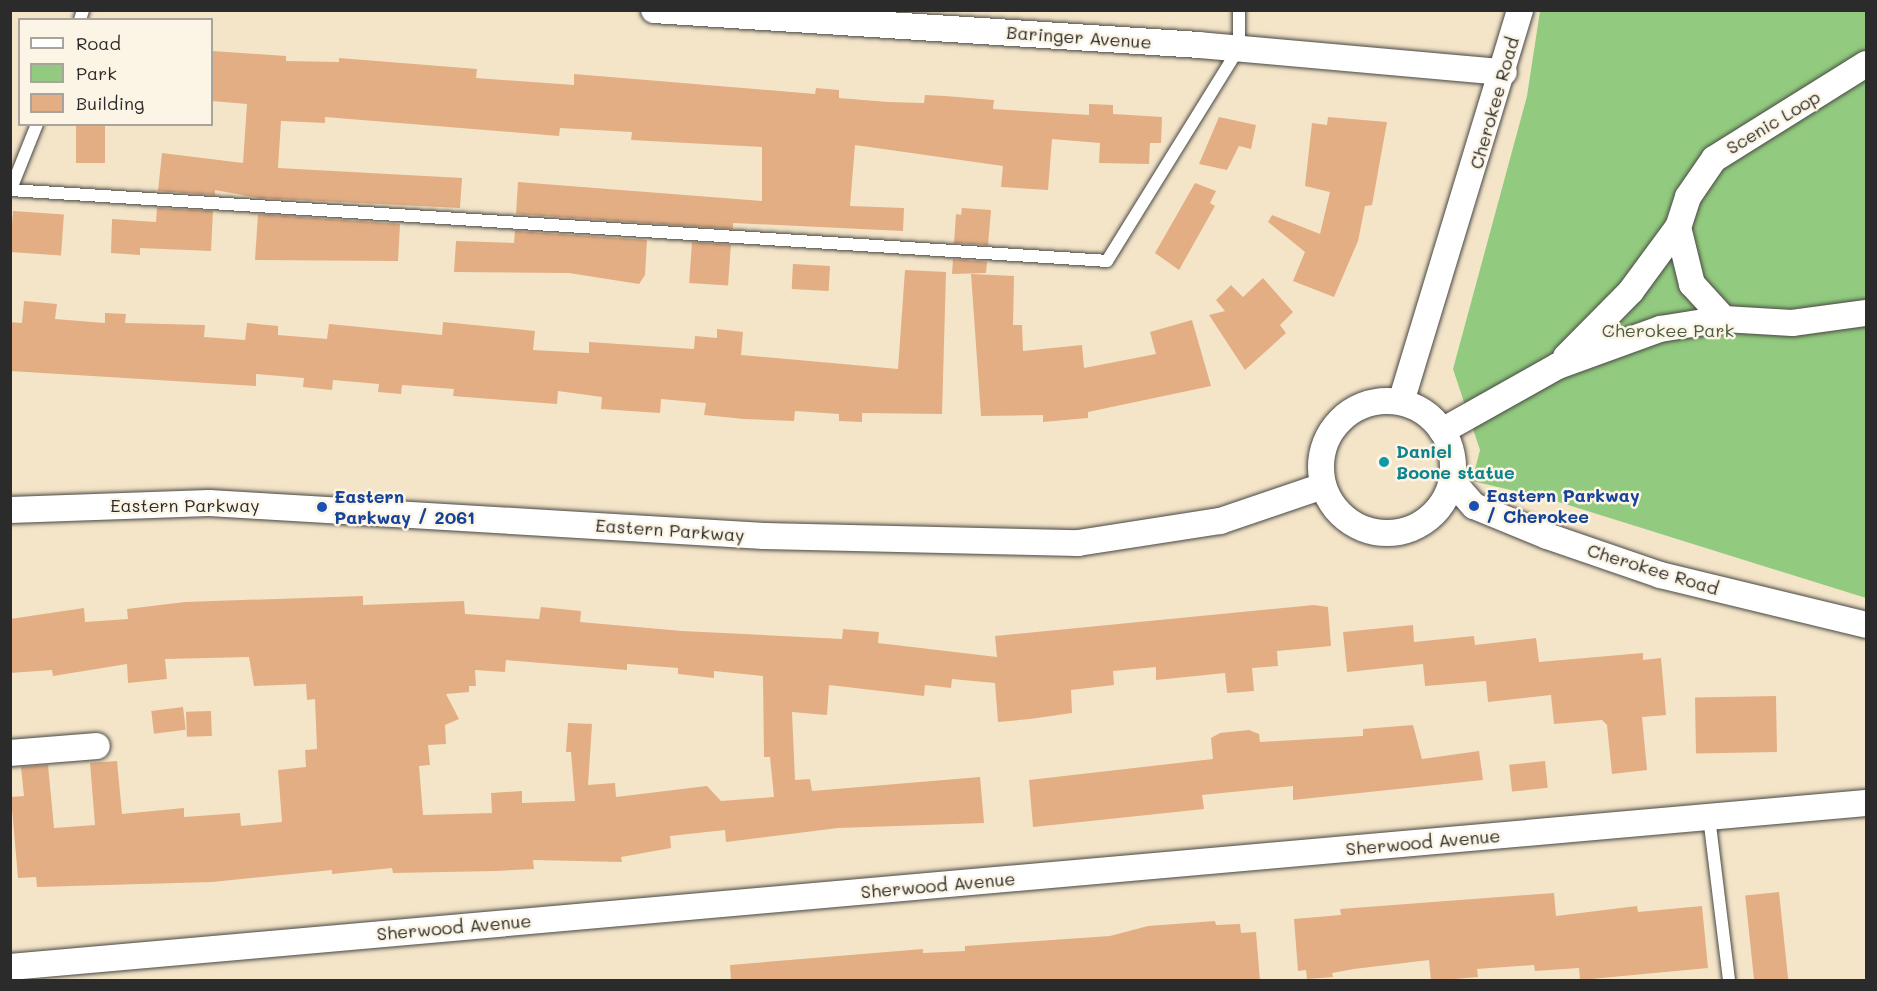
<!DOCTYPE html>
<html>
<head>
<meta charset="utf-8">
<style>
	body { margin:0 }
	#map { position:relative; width:1877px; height:991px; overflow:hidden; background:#f4e5c9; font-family:Mali,sans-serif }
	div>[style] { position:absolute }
	.green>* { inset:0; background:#92cb7f }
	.building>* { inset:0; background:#e3ae84; transform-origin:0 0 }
	.roads { filter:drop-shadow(0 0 2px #494743) drop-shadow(0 0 2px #494743) }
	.lane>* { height:12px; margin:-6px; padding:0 6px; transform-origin:6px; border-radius:6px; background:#fff }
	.street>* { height:26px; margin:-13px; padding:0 13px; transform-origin:13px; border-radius:13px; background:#fff }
	.street>.ring { margin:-13px; padding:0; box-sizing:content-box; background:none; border:26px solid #fff; border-radius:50% }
	.dots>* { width:16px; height:16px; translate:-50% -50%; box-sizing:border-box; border:3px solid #fcf5e5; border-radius:50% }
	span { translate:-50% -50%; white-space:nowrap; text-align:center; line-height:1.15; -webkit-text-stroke:5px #fcf5e5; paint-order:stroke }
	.street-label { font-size:18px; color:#2b2b2b }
	.park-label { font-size:18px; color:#4a5b44 }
	.culture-label { font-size:18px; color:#0d838f; font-weight:700 }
	.left { translate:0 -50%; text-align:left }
	.transit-label { font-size:18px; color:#164399; font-weight:700 }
	.frame { position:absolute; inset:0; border:12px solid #2b2b2b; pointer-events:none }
	.legend { position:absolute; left:18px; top:18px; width:195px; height:108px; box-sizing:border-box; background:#fcf5e5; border:2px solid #a8a49b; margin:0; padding:8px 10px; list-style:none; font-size:18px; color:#2b2b2b }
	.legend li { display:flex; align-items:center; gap:12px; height:30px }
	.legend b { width:30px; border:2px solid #a8a49b }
</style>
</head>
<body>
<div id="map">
	<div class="green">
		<div style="clip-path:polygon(1540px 11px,1866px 11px,1866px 598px,1549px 499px,1472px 481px,1480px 450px,1453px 369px,1527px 96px)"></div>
	</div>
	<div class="building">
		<div style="clip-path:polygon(212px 51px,286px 56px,286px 61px,339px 62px,339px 58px,477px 69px,476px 78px,574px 85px,574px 74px,815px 94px,816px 88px,839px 90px,839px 98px,888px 102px,924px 103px,925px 95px,945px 96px,994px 100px,993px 109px,1089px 115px,1089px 104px,1113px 105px,1113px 114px,1162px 117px,1161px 143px,1150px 143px,1149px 164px,1099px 163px,1100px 143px,1052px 139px,1048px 190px,1001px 187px,1003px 166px,855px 145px,850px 206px,904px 208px,903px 231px,733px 223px,733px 229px,516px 214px,518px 182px,762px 201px,762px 147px,631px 140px,632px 132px,560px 128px,559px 136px,325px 117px,325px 123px,281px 121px,278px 168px,462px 178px,460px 208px,259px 198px,215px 190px,215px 195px,158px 191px,162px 153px,243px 163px,247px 104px,212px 101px)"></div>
		<div style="clip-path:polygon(1219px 117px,1256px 125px,1251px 149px,1239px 146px,1227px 170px,1199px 164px)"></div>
		<div style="clip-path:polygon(1328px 117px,1387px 122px,1372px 205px,1365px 206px,1358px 241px,1334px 297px,1293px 281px,1305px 252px,1268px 222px,1272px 215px,1320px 234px,1330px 192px,1305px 186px,1312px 123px,1327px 125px)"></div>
		<div style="left:76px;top:124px;width:29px;height:39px"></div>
		<div style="clip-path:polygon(1195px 183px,1216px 191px,1210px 203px,1215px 206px,1179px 270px,1155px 253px)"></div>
		<div style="clip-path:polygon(157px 208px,213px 211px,211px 251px,140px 248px,140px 255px,111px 253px,112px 219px,156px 222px)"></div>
		<div style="clip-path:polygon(962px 208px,991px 210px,988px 245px,954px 243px,956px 214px,961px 215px)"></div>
		<div style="left:13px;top:211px;width:51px;height:41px;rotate:4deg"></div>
		<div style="clip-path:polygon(258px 214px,400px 224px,398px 261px,255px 260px)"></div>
		<div style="clip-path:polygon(515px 231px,647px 240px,645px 275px,639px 284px,569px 273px,454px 272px,456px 241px,514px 243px)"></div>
		<div style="left:692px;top:242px;width:39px;height:41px;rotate:4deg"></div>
		<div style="clip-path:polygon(953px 259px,987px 262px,986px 273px,952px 274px)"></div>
		<div style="left:793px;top:264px;width:37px;height:25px;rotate:3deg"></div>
		<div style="clip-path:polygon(905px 270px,946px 272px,942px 414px,862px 413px,862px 422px,839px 421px,839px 414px,795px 411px,794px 421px,744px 419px,704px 415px,706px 403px,661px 399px,660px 413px,601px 409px,602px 397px,558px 391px,557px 404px,453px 396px,454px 389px,402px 385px,401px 394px,378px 392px,379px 384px,333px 380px,332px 390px,303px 387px,304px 378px,256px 374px,256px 386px,10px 371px,10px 322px,22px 323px,24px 301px,57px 304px,55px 319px,105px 323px,105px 313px,126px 314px,125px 323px,205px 325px,204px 337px,245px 340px,247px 323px,278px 326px,278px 335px,327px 339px,329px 324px,442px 335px,443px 322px,535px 331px,533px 350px,589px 353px,589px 342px,694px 349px,695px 336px,717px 338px,717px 329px,743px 332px,741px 355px,898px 369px)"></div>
		<div style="clip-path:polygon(971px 274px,1014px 276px,1013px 325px,1022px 325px,1023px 351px,1082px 345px,1084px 368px,1156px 354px,1150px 332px,1192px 320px,1211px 386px,1088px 412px,1088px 418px,1043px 422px,1043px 415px,981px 416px)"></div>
		<div style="clip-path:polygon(1263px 278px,1293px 312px,1280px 325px,1286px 333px,1245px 370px,1209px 315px,1225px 311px,1216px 300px,1231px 285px,1243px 297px)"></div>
		<div style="clip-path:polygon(evenodd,363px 596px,363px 605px,464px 601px,465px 614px,539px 619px,541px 607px,581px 611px,580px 622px,682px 631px,842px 639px,843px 629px,879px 632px,878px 643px,997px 657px,995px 636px,1314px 605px,1328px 607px,1331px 646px,1277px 651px,1278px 666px,1252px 668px,1254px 691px,1227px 693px,1225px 673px,1156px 680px,1156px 667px,1113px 671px,1114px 685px,1071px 690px,1072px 713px,1030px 719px,998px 722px,995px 683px,952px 679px,951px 688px,925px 685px,924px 696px,829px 685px,827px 715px,792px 712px,795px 780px,810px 779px,812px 791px,980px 777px,984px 823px,838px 828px,726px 842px,725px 830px,670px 836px,671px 848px,621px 857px,622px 862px,533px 860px,534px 869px,496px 871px,393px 873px,392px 868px,332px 874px,332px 870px,212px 882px,37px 887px,36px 877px,18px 878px,11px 797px,24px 796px,21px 767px,48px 765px,54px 828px,95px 825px,90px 763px,117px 761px,122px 814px,184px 808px,184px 817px,240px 813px,241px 826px,282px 822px,278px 770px,306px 767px,305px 750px,317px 749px,315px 699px,307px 700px,306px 684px,254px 686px,249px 657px,165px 659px,167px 679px,128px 683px,127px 664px,53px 676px,52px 670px,10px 673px,10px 619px,84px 608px,85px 622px,128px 619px,127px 609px,185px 602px,363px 596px,506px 660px,627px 670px,627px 664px,678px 668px,678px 674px,714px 678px,714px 671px,763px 676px,764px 757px,770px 757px,774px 797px,721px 801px,707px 786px,616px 797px,615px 783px,588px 785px,592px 724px,568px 723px,566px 752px,571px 752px,575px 801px,522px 803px,522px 791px,491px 793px,492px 813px,423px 815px,419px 766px,430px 765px,428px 745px,446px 744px,445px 725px,459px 719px,446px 694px,469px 692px,469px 686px,476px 686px,475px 670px,505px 672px,506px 660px)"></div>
		<div style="clip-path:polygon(1413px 625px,1414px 642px,1474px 636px,1475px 645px,1536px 638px,1539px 662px,1643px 653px,1643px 660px,1661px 658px,1666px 715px,1642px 717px,1647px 770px,1612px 774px,1607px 725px,1602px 720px,1554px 724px,1551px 695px,1488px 702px,1486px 681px,1425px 686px,1423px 664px,1347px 672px,1343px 632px)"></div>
		<div style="left:1776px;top:696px;width:56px;height:81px;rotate:89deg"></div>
		<div style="left:183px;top:707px;width:23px;height:32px;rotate:83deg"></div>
		<div style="left:211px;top:711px;width:25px;height:25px;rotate:88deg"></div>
		<div style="clip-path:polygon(1413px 725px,1422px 759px,1479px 751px,1483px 780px,1293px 800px,1293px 786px,1202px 795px,1204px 809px,1033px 827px,1029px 780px,1213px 759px,1211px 738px,1220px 733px,1249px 730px,1259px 734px,1260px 742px,1363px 736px,1363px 729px)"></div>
		<div style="left:1545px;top:761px;width:27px;height:36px;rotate:84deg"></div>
		<div style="left:1779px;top:892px;width:89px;height:34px;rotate:84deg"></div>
		<div style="clip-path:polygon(1554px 893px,1556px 916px,1637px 906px,1638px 912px,1702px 906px,1708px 968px,1580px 980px,1579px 968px,1535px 971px,1534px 965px,1477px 969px,1478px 977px,1431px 981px,1429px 960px,1354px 969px,1332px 973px,1333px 977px,1307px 979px,1306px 970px,1298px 971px,1294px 919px,1341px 915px,1340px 909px)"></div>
		<div style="clip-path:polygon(1215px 921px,1216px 925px,1240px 924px,1241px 933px,1256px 932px,1260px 981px,731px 981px,730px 965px,923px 949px,923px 953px,965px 951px,965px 946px,1110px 936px,1148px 926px)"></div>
	</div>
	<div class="roads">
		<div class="lane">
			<div style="left:80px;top:20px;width:10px;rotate:-73deg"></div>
			<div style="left:11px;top:189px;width:70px;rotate:-68.2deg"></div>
			<div style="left:10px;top:190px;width:1099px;rotate:3.7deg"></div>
			<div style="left:1107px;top:261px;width:251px;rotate:-58.2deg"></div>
			<div style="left:1239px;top:48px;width:38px;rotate:-90deg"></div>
			<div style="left:1709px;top:817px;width:164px;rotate:83deg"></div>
		</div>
		<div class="street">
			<div style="left:654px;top:10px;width:546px;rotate:3.67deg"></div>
			<div style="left:1199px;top:45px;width:306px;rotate:5.1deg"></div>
			<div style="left:1866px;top:64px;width:179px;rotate:148deg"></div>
			<div style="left:1714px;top:159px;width:46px;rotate:124.4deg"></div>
			<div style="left:1688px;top:197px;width:32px;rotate:108deg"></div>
			<div style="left:1678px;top:227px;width:59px;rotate:76.2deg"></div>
			<div style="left:1692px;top:284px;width:47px;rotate:47.6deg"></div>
			<div style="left:1724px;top:319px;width:68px;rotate:3.4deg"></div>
			<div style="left:1792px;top:323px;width:75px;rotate:-7.7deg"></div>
			<div style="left:1566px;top:357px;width:93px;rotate:-45.4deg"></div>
			<div style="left:1631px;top:291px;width:79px;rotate:-53.7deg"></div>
			<div class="ring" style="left:1321px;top:401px;width:106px;height:106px"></div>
			<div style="left:1401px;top:402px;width:410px;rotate:-73.1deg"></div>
			<div style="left:1442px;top:431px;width:133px;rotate:-29.3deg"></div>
			<div style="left:1558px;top:366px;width:109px;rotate:-19.9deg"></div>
			<div style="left:1660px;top:329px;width:65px;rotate:-8.9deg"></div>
			<div style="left:1453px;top:482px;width:32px;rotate:49deg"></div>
			<div style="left:1474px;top:506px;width:79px;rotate:22.3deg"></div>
			<div style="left:1547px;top:536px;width:120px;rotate:19deg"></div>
			<div style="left:1660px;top:575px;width:212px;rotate:13.6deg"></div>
			<div style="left:10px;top:510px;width:199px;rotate:-2deg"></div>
			<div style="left:209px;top:503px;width:556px;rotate:3.4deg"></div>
			<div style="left:764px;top:536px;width:314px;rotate:1.3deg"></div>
			<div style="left:1078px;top:543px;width:144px;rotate:-8.8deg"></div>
			<div style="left:1220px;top:521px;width:109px;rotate:-18.8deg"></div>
			<div style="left:10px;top:753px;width:87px;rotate:-4.6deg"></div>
			<div style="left:10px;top:967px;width:1863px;rotate:-5.05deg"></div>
		</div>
	</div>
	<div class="dots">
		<div style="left:1384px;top:462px;background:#0f9aa8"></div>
		<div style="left:1474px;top:506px;background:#1a4fb4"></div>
		<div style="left:322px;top:507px;background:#1a4fb4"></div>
	</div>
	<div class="street-label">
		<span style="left:1079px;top:37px;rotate:4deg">Baringer Avenue</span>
		<span style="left:1494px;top:103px;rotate:-74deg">Cherokee Road</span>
		<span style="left:1773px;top:122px;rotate:-31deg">Scenic Loop</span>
		<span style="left:185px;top:505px">Eastern Parkway</span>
		<span style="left:670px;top:530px;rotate:4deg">Eastern Parkway</span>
		<span style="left:1653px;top:569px;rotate:17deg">Cherokee Road</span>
		<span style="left:1423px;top:842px;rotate:-5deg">Sherwood Avenue</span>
		<span style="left:938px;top:885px;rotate:-5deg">Sherwood Avenue</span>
		<span style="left:454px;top:927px;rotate:-5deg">Sherwood Avenue</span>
	</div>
	<div class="park-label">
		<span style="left:1668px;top:330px">Cherokee Park</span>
	</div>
	<div class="culture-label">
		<span class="left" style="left:1396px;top:462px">Daniel<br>Boone statue</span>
	</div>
	<div class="transit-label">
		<span class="left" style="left:1486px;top:506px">Eastern Parkway<br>/ Cherokee</span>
		<span class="left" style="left:334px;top:507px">Eastern<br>Parkway / 2061</span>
	</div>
	<div class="frame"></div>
	<ul class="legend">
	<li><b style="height:8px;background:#fff"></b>Road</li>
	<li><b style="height:16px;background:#92cb7f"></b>Park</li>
	<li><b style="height:16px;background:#e3ae84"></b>Building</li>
	</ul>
</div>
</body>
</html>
